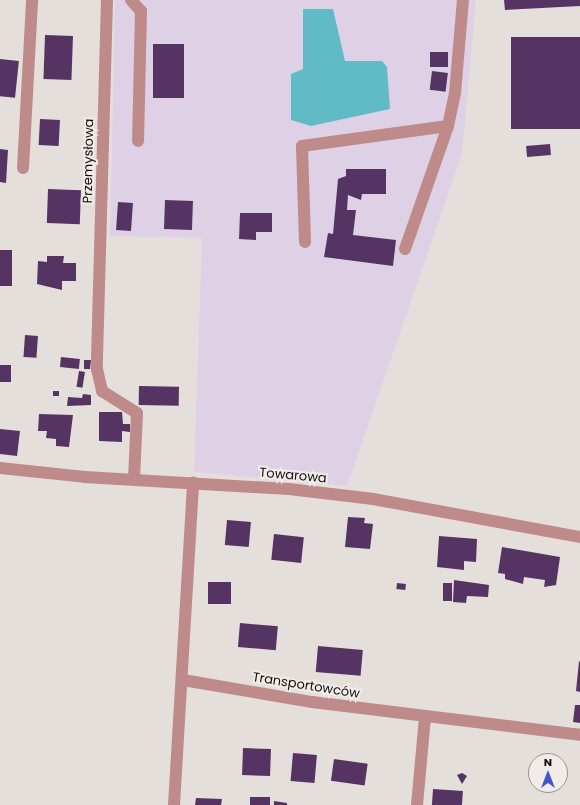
<!DOCTYPE html>
<html>
<head>
<meta charset="utf-8">
<style>
	body { margin:0 }
	#map { position:relative; width:580px; height:805px; overflow:hidden; background:#e5dfdc; font-family:Poppins,sans-serif }
	div>[style] { position:absolute }
	.commercial>* { inset:0; background:#ded1e5 }
	.water>* { inset:0; background:#61bbc7 }
	.building>* { inset:0; background:#553464; transform-origin:0 0 }
	.minor>* { height:12px; margin:-6px; padding:0 6px; transform-origin:6px; border-radius:6px; background:#bf8a8a }
	span { translate:-50% -50%; white-space:nowrap; text-align:center; line-height:1.15; -webkit-text-stroke:4px #f2ece9; paint-order:stroke }
	.street-label { font-size:13px; color:#100e0d }
	.north { position:absolute; left:528px; top:753px; width:40px; height:40px; box-sizing:border-box; background:#f2ece9; border:1px solid #989391; border-radius:50%; rotate:0deg; font-size:11px; font-weight:700; line-height:16px; text-align:center; color:#100e0d }
	.north::after { content:''; display:block; margin:auto; width:14px; height:18px; background:#4056c9; clip-path:polygon(50% 0,100% 100%,50% 72%,0 100%) }
</style>
</head>
<body>
<div id="map">
	<div class="commercial">
		<div style="clip-path:polygon(115px 0,476px 0,462px 154px,347px 486px,194px 472px,202px 238px,110px 236px)"></div>
	</div>
	<div class="water">
		<div style="clip-path:polygon(303px 9px,333px 9px,345px 61px,382px 61px,387px 67px,390px 109px,311px 126px,291px 120px,291px 74px,303px 69px)"></div>
	</div>
	<div class="building">
		<div style="clip-path:polygon(504px 0,580px 0,580px 6px,505px 10px)"></div>
		<div style="left:45px;top:35px;width:28px;height:44px;rotate:2deg"></div>
		<div style="left:580px;top:37px;width:92px;height:69px;rotate:90deg"></div>
		<div style="left:153px;top:44px;width:31px;height:54px"></div>
		<div style="left:430px;top:52px;width:18px;height:15px"></div>
		<div style="left:0;top:59px;width:19px;height:37px;rotate:6deg"></div>
		<div style="left:432px;top:71px;width:16px;height:19px;rotate:7deg"></div>
		<div style="left:40px;top:119px;width:20px;height:26px;rotate:3deg"></div>
		<div style="left:550px;top:144px;width:11px;height:24px;rotate:85deg"></div>
		<div style="clip-path:polygon(0 149px,8px 150px,6px 183px,0 182px)"></div>
		<div style="clip-path:polygon(346px 169px,386px 169px,386px 194px,362px 194px,361px 200px,348px 195px,347px 210px,356px 210px,353px 235px,396px 240px,393px 266px,324px 257px,328px 233px,333px 234px,338px 179px,346px 176px)"></div>
		<div style="left:48px;top:189px;width:33px;height:34px;rotate:2deg"></div>
		<div style="left:165px;top:200px;width:28px;height:29px;rotate:2deg"></div>
		<div style="left:118px;top:202px;width:15px;height:28px;rotate:4deg"></div>
		<div style="clip-path:polygon(240px 213px,272px 213px,272px 232px,256px 232px,256px 240px,239px 239px)"></div>
		<div style="left:0;top:250px;width:12px;height:36px"></div>
		<div style="clip-path:polygon(47px 256px,64px 256px,63px 263px,76px 263px,76px 281px,62px 281px,62px 290px,37px 284px,38px 261px,47px 262px)"></div>
		<div style="left:25px;top:335px;width:13px;height:22px;rotate:4deg"></div>
		<div style="left:61px;top:357px;width:19px;height:10px;rotate:6deg"></div>
		<div style="clip-path:polygon(84px 360px,91px 360px,90px 369px,84px 369px)"></div>
		<div style="left:0;top:365px;width:11px;height:17px"></div>
		<div style="left:79px;top:371px;width:6px;height:16px;rotate:9deg"></div>
		<div style="left:139px;top:386px;width:40px;height:19px;rotate:1deg"></div>
		<div style="left:53px;top:391px;width:6px;height:5px"></div>
		<div style="clip-path:polygon(83px 394px,91px 395px,91px 405px,67px 406px,68px 397px,82px 398px)"></div>
		<div style="clip-path:polygon(99px 412px,122px 412px,123px 424px,130px 424px,130px 432px,122px 431px,122px 442px,99px 441px)"></div>
		<div style="clip-path:polygon(39px 414px,73px 415px,69px 447px,56px 446px,56px 439px,46px 438px,47px 431px,38px 431px)"></div>
		<div style="clip-path:polygon(0 429px,20px 431px,17px 456px,0 454px)"></div>
		<div style="clip-path:polygon(348px 517px,365px 518px,364px 523px,373px 524px,370px 549px,345px 547px)"></div>
		<div style="left:227px;top:520px;width:24px;height:25px;rotate:5deg"></div>
		<div style="left:274px;top:534px;width:30px;height:26px;rotate:6deg"></div>
		<div style="clip-path:polygon(439px 536px,477px 539px,476px 562px,464px 561px,464px 570px,437px 567px)"></div>
		<div style="clip-path:polygon(502px 547px,560px 557px,556px 585px,544px 587px,545px 580px,524px 577px,523px 584px,505px 579px,505px 574px,498px 573px)"></div>
		<div style="clip-path:polygon(454px 580px,489px 585px,488px 597px,467px 596px,466px 603px,453px 602px)"></div>
		<div style="left:208px;top:582px;width:23px;height:22px"></div>
		<div style="left:397px;top:583px;width:9px;height:6px;rotate:6deg"></div>
		<div style="left:443px;top:583px;width:9px;height:18px"></div>
		<div style="left:240px;top:623px;width:38px;height:24px;rotate:5deg"></div>
		<div style="left:318px;top:646px;width:45px;height:26px;rotate:5deg"></div>
		<div style="clip-path:polygon(579px 661px,580px 662px,580px 692px,576px 691px)"></div>
		<div style="clip-path:polygon(575px 705px,580px 705px,580px 723px,573px 722px)"></div>
		<div style="left:243px;top:748px;width:28px;height:27px;rotate:2deg"></div>
		<div style="left:293px;top:753px;width:24px;height:28px;rotate:5deg"></div>
		<div style="left:334px;top:759px;width:34px;height:22px;rotate:8deg"></div>
		<div style="clip-path:polygon(462px 773px,467px 776px,462px 784px,457px 775px)"></div>
		<div style="left:433px;top:789px;width:30px;height:16px;rotate:4deg"></div>
		<div style="left:250px;top:797px;width:20px;height:8px"></div>
		<div style="clip-path:polygon(196px 798px,222px 799px,221px 805px,195px 805px)"></div>
		<div style="clip-path:polygon(274px 801px,287px 803px,287px 805px,274px 805px)"></div>
	</div>
	<div class="minor">
		<div style="left:107px;top:0;width:369px;rotate:91.6deg"></div>
		<div style="left:97px;top:369px;width:23px;rotate:77deg"></div>
		<div style="left:102px;top:391px;width:41px;rotate:32.2deg"></div>
		<div style="left:137px;top:413px;width:66px;rotate:92.6deg"></div>
		<div style="left:131px;top:0;width:15px;rotate:48deg"></div>
		<div style="left:141px;top:11px;width:130px;rotate:91.3deg"></div>
		<div style="left:23px;top:168px;width:168px;rotate:-86.9deg"></div>
		<div style="left:305px;top:242px;width:96px;rotate:-91.8deg"></div>
		<div style="left:302px;top:146px;width:147px;rotate:-7.8deg"></div>
		<div style="left:448px;top:126px;width:34px;rotate:-78deg"></div>
		<div style="left:455px;top:93px;width:93px;rotate:-85.1deg"></div>
		<div style="left:405px;top:249px;width:130px;rotate:-70.7deg"></div>
		<div style="left:0;top:468px;width:85px;rotate:6deg"></div>
		<div style="left:85px;top:477px;width:204px;rotate:3.4deg"></div>
		<div style="left:289px;top:489px;width:85px;rotate:6.8deg"></div>
		<div style="left:373px;top:499px;width:210px;rotate:10.4deg"></div>
		<div style="left:183px;top:680px;width:131px;rotate:9.7deg"></div>
		<div style="left:312px;top:702px;width:270px;rotate:7deg"></div>
		<div style="left:174px;top:805px;width:323px;rotate:-86.6deg"></div>
		<div style="left:417px;top:805px;width:88px;rotate:-84.8deg"></div>
	</div>
	<div class="street-label">
		<span style="left:89px;top:161px;rotate:-89deg">Przemysłowa</span>
		<span style="left:293px;top:476px;rotate:5deg">Towarowa</span>
		<span style="left:306px;top:686px;rotate:9deg">Transportowców</span>
	</div>
	<div class="north">N</div>
</div>
</body>
</html>
